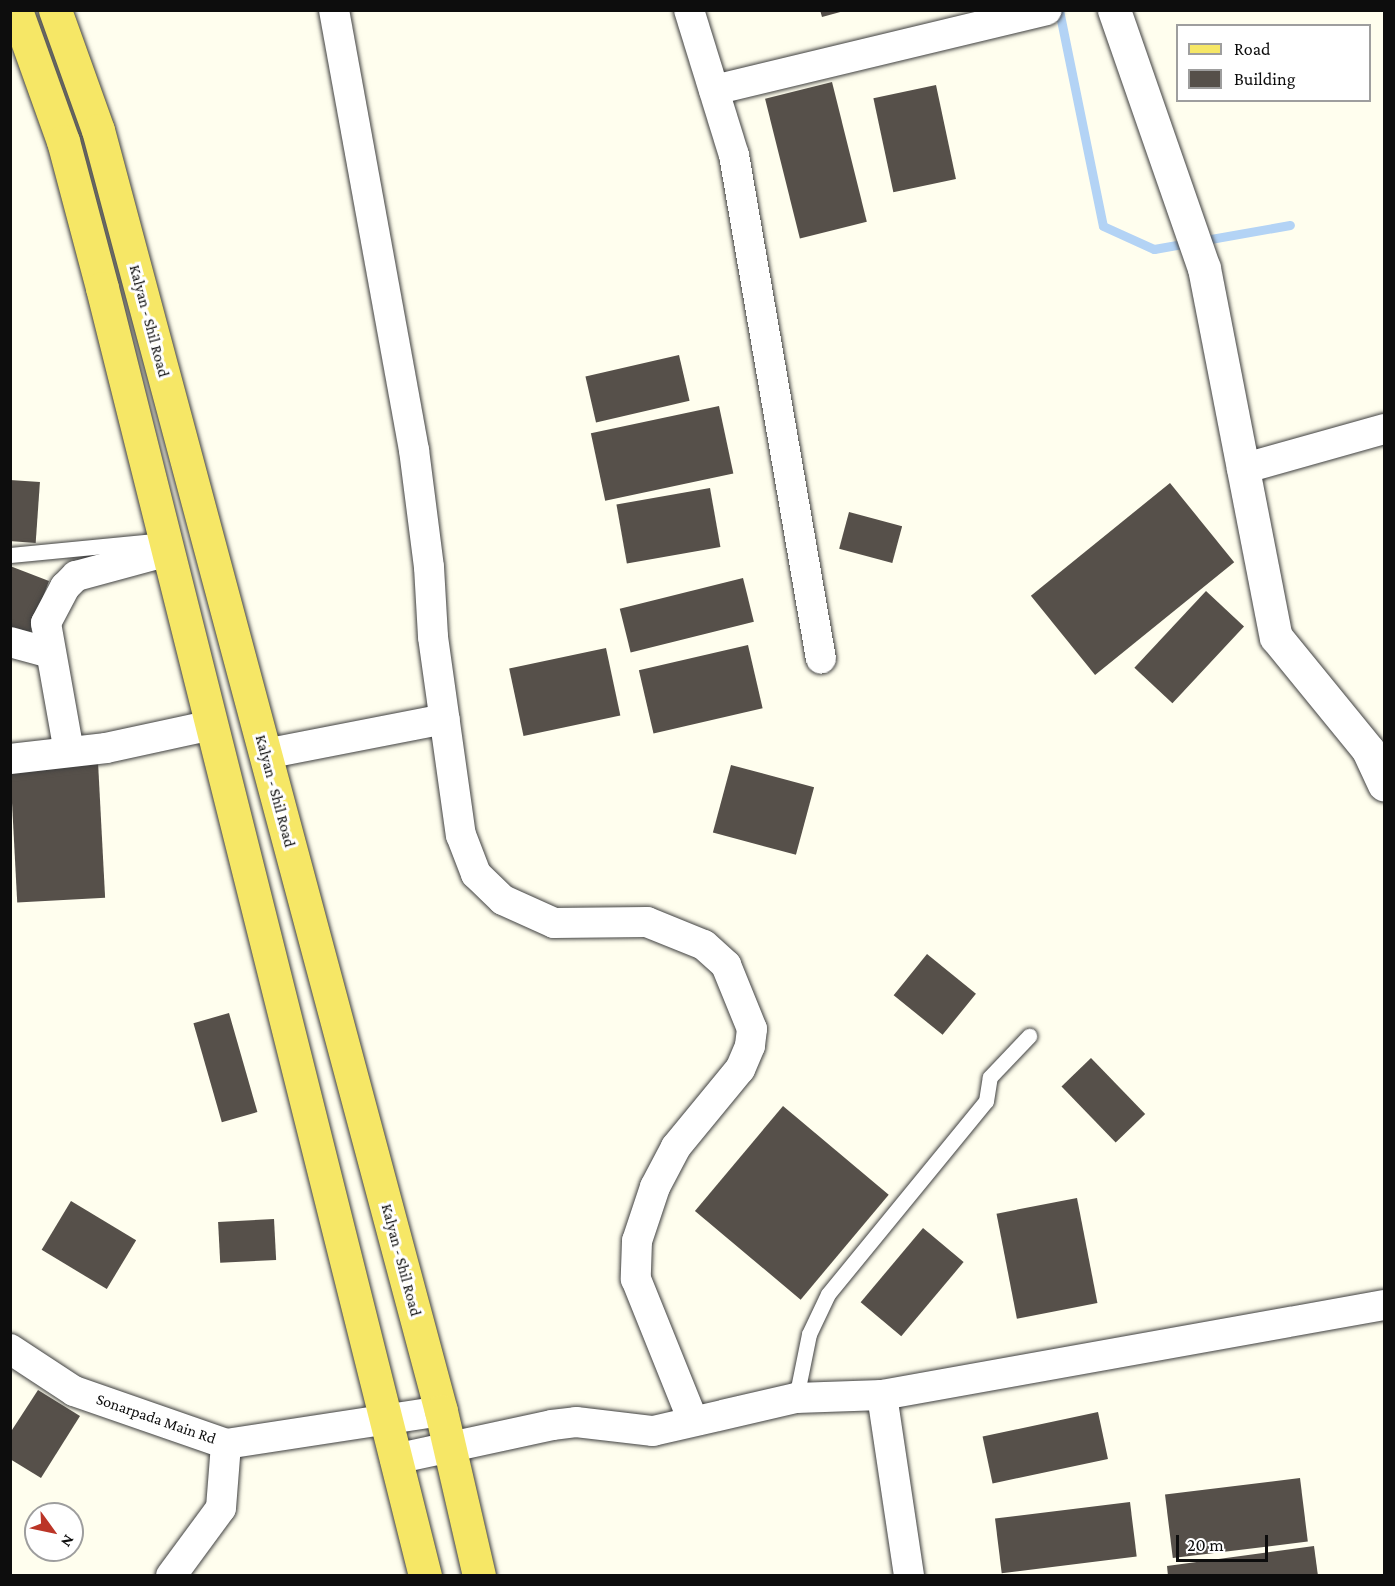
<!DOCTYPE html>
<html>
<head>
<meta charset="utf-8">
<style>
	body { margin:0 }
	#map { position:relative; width:1395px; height:1586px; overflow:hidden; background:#fffeee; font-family:"Crimson Pro",serif }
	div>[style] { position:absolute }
	.stream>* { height:9px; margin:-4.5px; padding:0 4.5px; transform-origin:4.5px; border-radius:4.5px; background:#b3d3f5 }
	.building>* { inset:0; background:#56504a; transform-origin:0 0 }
	.roads { filter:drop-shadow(0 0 2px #404040) drop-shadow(0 0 2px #404040) }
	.service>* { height:15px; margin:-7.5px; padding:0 7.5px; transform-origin:7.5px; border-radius:7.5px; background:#fff }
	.minor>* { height:30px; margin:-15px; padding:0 15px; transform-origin:15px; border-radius:15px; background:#fff }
	.tertiary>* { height:33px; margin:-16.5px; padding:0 16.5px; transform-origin:16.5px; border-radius:16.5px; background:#fff }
	.primary>* { height:33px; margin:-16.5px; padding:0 16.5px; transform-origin:16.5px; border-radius:16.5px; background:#f6e766 }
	span { translate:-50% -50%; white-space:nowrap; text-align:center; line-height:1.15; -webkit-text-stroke:6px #fff; paint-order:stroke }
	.street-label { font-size:16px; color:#0d0d0d }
	.frame { position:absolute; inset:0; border:12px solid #0d0d0d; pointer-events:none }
	.legend { position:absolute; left:1176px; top:24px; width:195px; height:78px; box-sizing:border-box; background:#fff; border:2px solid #9e9e9e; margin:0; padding:8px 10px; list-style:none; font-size:18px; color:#0d0d0d }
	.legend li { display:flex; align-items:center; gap:12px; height:30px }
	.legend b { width:30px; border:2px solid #9e9e9e }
	.north { position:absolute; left:24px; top:1502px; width:60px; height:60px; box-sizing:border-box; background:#fff; border:2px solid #9e9e9e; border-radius:50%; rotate:123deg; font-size:16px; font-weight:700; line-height:24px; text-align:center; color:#0d0d0d }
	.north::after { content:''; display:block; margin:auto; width:21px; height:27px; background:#bb3527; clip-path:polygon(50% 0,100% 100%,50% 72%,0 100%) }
	.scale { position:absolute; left:1176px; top:1535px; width:92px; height:27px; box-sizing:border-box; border:3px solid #0d0d0d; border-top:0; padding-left:8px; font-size:18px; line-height:21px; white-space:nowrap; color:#0d0d0d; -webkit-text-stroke:4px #fff; paint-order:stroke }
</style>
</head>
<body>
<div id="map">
	<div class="stream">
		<div style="left:1059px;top:10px;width:220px;rotate:78.5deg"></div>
		<div style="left:1103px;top:226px;width:56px;rotate:24.3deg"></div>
		<div style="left:1154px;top:249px;width:138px;rotate:-10deg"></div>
	</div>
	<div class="building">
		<div style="clip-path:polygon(820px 10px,844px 10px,844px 11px,822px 17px)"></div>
		<div style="left:832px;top:82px;width:144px;height:69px;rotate:76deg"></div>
		<div style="left:936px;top:85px;width:96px;height:64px;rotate:78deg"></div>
		<div style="left:679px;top:355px;width:47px;height:96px;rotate:77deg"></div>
		<div style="left:719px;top:406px;width:69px;height:131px;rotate:78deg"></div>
		<div style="left:10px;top:480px;width:30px;height:61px;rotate:4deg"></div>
		<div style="left:1170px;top:483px;width:102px;height:179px;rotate:51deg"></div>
		<div style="left:710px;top:488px;width:60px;height:95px;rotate:80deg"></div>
		<div style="left:849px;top:512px;width:55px;height:38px;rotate:15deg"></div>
		<div style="clip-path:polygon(10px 566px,49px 581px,28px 637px,10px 631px)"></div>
		<div style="left:743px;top:578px;width:45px;height:127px;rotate:76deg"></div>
		<div style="left:1206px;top:591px;width:52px;height:105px;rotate:43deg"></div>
		<div style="left:748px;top:645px;width:65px;height:112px;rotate:77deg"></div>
		<div style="left:606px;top:648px;width:69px;height:99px;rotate:78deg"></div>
		<div style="left:98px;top:762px;width:136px;height:88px;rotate:87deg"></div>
		<div style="left:731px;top:765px;width:86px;height:70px;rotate:15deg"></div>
		<div style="left:927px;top:954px;width:63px;height:53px;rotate:39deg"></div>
		<div style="left:229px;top:1013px;width:103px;height:37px;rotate:74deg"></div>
		<div style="left:1091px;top:1058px;width:78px;height:41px;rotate:46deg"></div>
		<div style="left:783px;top:1106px;width:138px;height:137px;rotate:40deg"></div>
		<div style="left:1077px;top:1198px;width:107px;height:82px;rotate:79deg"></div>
		<div style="left:71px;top:1201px;width:76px;height:57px;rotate:31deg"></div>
		<div style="left:274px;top:1219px;width:41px;height:56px;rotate:87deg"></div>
		<div style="left:923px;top:1228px;width:53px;height:97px;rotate:40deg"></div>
		<div style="clip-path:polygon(38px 1390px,80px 1416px,41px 1478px,10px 1459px,10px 1433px)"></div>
		<div style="left:1098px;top:1412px;width:48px;height:118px;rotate:78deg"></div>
		<div style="left:1300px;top:1478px;width:64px;height:136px;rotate:83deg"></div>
		<div style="left:1130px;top:1502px;width:55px;height:136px;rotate:83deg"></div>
		<div style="clip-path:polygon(1314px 1546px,1318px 1576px,1168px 1576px,1167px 1566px)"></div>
	</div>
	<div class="roads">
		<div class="service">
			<div style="left:10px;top:555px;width:156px;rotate:-5.5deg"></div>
			<div style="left:796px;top:1398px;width:65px;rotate:-78.5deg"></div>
			<div style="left:809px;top:1334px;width:44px;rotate:-64.6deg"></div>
			<div style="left:828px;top:1294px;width:249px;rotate:-50.7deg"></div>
			<div style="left:986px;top:1101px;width:24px;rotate:-81deg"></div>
			<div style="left:990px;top:1077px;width:57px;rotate:-46.4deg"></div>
		</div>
		<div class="minor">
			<div style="left:334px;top:10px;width:447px;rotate:79.7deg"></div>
			<div style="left:414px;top:450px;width:118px;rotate:82.7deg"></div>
			<div style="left:429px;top:567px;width:70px;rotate:86.7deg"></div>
			<div style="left:433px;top:637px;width:200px;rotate:82deg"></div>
			<div style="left:461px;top:835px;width:42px;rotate:69deg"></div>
			<div style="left:476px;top:874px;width:37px;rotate:44deg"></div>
			<div style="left:503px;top:900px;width:56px;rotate:24.3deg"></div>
			<div style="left:554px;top:923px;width:93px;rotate:-0.6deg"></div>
			<div style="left:647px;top:922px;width:61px;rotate:22deg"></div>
			<div style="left:704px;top:945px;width:30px;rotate:42deg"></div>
			<div style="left:726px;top:965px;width:69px;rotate:67.9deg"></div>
			<div style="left:752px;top:1029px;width:17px;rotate:97deg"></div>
			<div style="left:750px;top:1046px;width:25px;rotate:113deg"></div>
			<div style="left:740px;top:1069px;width:101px;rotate:129.4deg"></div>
			<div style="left:676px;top:1147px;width:45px;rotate:117.7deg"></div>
			<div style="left:655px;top:1187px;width:57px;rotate:108.4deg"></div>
			<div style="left:637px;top:1241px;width:38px;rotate:92deg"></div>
			<div style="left:636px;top:1279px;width:153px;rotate:68.1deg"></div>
			<div style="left:689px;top:10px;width:152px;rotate:72.8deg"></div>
			<div style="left:734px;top:155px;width:511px;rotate:80.21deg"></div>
			<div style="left:714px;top:90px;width:342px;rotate:-13.5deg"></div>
			<div style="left:1242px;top:469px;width:148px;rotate:-15.7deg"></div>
			<div style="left:10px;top:642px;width:41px;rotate:15.4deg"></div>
			<div style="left:69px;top:752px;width:131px;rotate:-100.1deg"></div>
			<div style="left:46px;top:623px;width:41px;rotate:-62.2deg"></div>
			<div style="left:65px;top:587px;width:16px;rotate:-45deg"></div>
			<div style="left:76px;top:576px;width:95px;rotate:-15.2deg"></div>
			<div style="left:265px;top:754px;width:183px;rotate:-11deg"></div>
			<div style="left:10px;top:759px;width:97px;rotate:-6.5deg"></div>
			<div style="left:106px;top:748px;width:108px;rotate:-12.2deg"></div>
			<div style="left:10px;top:1349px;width:77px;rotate:33.3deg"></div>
			<div style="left:74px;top:1391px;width:161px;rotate:19.2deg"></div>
			<div style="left:226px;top:1444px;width:218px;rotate:-8.7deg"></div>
			<div style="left:882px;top:1395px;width:183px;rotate:81.5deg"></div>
			<div style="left:395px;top:1459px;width:161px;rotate:-12.2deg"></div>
			<div style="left:552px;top:1425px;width:24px;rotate:-7deg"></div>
			<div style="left:576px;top:1422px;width:78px;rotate:6.7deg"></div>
			<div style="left:653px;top:1431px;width:147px;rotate:-13deg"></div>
			<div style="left:796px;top:1398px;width:86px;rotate:-2deg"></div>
			<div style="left:882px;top:1395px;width:510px;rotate:-10.16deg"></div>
			<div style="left:171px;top:1576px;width:84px;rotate:-53.7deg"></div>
			<div style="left:221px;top:1508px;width:64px;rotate:-85.5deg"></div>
		</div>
		<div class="tertiary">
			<div style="left:1114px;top:10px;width:273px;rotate:70.8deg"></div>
			<div style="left:1204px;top:268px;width:376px;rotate:79deg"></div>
			<div style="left:1276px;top:637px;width:146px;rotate:50.8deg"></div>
			<div style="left:1368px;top:750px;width:38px;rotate:65deg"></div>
		</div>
		<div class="primary">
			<div style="left:16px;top:10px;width:139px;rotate:70.3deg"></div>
			<div style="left:63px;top:141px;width:152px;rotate:75.1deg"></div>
			<div style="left:102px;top:288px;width:1328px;rotate:75.92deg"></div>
			<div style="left:55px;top:10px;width:127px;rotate:70.3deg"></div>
			<div style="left:98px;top:130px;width:1326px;rotate:75.01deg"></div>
			<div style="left:441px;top:1411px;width:169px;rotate:77deg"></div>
		</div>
	</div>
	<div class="street-label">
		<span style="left:149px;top:321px;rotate:75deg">Kalyan - Shil Road</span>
		<span style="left:275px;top:791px;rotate:75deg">Kalyan - Shil Road</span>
		<span style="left:401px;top:1260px;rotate:75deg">Kalyan - Shil Road</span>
		<span style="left:156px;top:1419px;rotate:19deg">Sonarpada Main Rd</span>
	</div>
	<div class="frame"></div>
	<ul class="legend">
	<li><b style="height:8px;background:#f6e766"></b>Road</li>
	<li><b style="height:16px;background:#56504a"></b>Building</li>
	</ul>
	<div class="north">N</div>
	<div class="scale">20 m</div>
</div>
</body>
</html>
